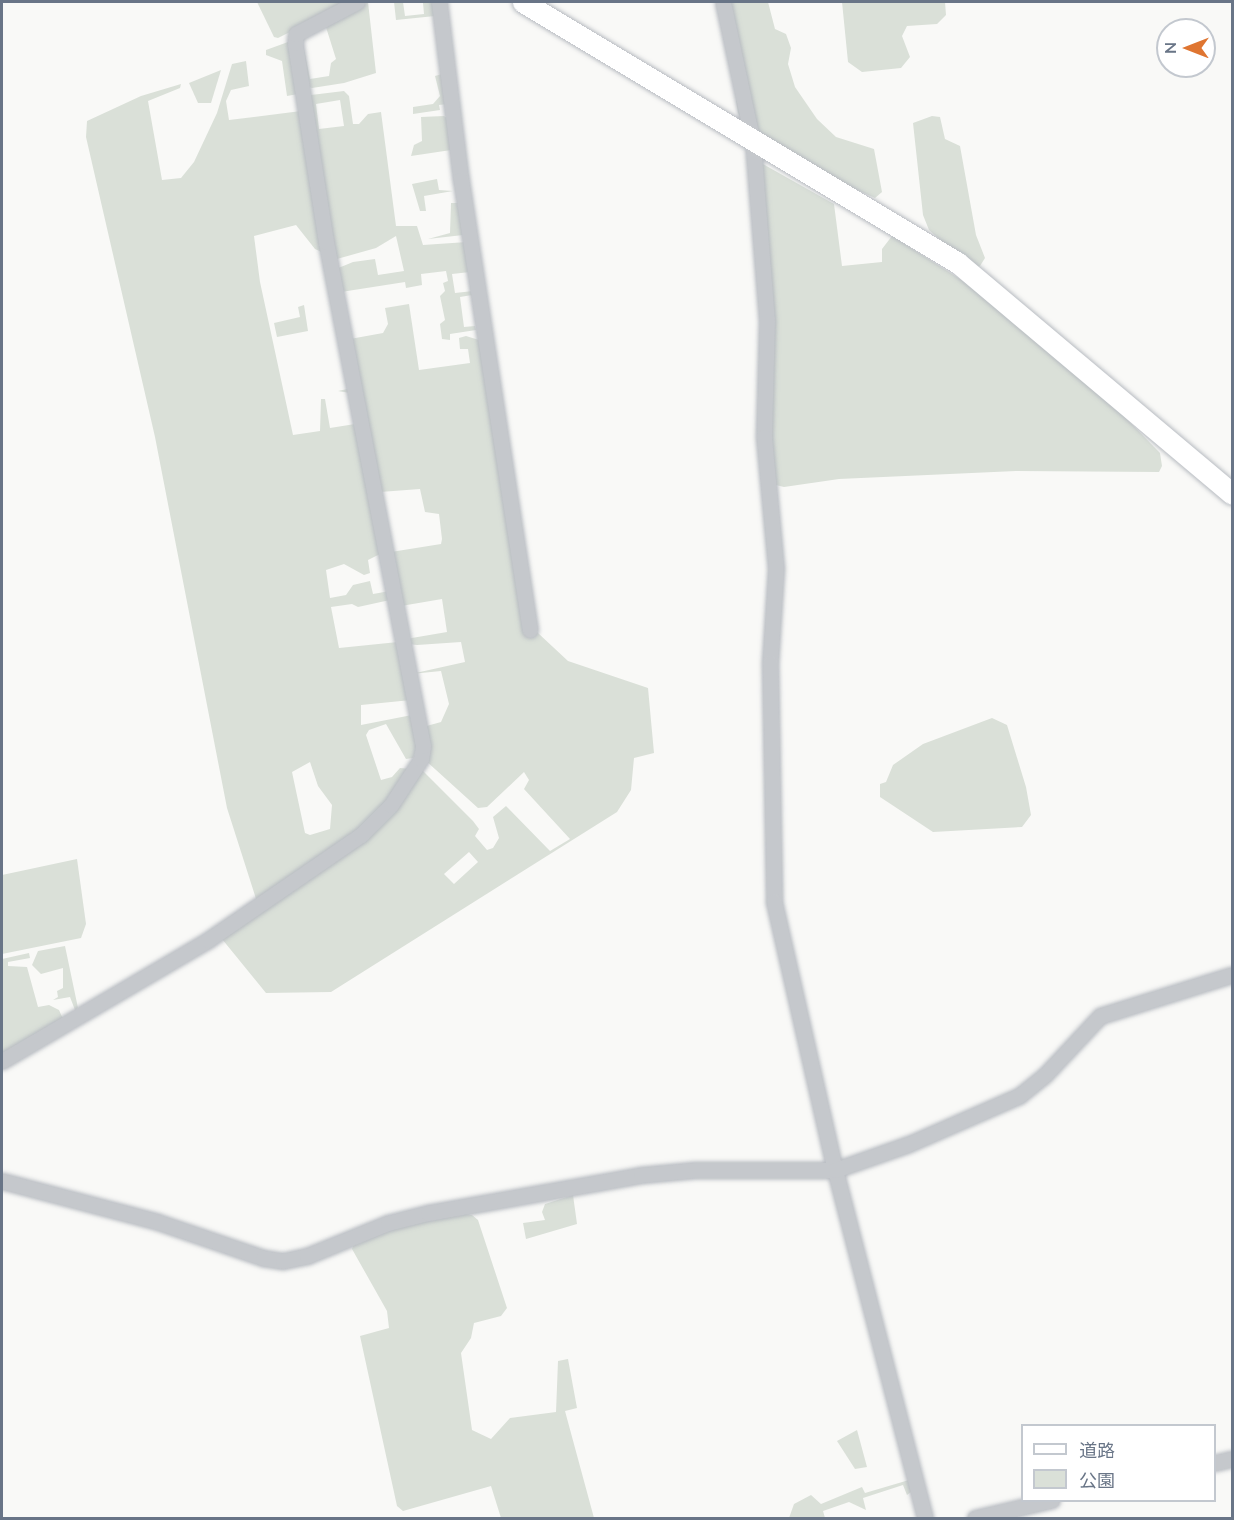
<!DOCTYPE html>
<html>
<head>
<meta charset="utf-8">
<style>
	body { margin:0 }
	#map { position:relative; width:1234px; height:1520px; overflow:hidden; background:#f9f9f7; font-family:Mulish,"Noto Sans JP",sans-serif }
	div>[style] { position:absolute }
	.green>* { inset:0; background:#dae0d8 }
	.roads { filter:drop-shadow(0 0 2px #b7bbc1) drop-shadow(0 0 2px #b7bbc1) }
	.street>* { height:15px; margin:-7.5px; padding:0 7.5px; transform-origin:7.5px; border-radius:7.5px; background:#c5c8cc }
	.secondary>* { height:21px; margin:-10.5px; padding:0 10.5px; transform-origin:10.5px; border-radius:10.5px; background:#fff }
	span { translate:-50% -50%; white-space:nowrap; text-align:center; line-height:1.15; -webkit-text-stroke:6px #fff; paint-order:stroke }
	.frame { position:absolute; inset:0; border:3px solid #697587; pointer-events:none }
	.legend { position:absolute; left:1021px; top:1424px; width:195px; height:78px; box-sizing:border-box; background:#fff; border:2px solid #c3c8cf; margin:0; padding:8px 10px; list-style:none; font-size:18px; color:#697587 }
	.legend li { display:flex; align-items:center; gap:12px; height:30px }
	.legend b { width:30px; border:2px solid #c3c8cf }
	.north { position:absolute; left:1156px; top:18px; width:60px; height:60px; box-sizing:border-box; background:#fff; border:2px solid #c3c8cf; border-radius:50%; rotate:270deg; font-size:16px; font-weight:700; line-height:24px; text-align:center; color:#697587 }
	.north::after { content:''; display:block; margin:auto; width:21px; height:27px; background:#df7531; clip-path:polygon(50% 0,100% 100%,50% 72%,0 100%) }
</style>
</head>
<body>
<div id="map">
	<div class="green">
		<div style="clip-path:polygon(257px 2px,350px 2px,278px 38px,274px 37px)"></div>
		<div style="clip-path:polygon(368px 2px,376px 73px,344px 83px,312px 88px,307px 86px,302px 39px,310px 79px,329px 76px,331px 63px,336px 59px,325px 24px)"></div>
		<div style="clip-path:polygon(394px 2px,403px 2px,405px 16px,424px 14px,423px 3px,432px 2px,435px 16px,396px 20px)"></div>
		<div style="clip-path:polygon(718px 2px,768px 2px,775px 29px,786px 34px,791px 48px,788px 64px,795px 87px,817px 119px,836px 137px,874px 149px,882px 192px,875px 198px,835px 180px,747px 128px,738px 113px,736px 101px,740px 97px)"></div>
		<div style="clip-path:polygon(842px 2px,945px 2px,946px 15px,937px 24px,907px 26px,902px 36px,910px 57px,901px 68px,862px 72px,848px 62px)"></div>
		<div style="clip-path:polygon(288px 42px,298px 94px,287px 96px,282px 61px,266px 55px,266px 50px)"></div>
		<div style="clip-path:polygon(evenodd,246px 61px,249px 86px,231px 90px,226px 101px,229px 120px,301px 111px,311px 95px,344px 91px,349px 96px,353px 124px,359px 124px,368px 114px,381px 112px,396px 226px,417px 226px,423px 245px,467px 242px,470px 272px,452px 274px,455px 293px,473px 291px,472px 295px,460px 297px,464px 327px,475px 326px,476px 330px,450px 334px,450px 340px,442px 339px,440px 324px,445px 320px,440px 296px,445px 291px,443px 283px,448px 281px,446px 271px,421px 274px,422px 285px,406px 288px,405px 282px,341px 292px,336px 269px,353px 262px,375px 259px,378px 275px,404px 271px,396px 236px,376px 248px,337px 259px,315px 249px,296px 225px,254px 236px,260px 282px,293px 435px,320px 431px,321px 399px,325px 399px,330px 428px,355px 424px,350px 393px,338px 391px,352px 388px,382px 553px,368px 560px,370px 573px,364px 575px,344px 564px,326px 570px,330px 598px,346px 595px,353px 585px,370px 581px,373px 594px,390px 591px,390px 600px,358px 607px,352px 604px,331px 607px,339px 648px,398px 642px,411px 700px,361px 705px,361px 725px,412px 715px,417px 748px,413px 758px,406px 759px,386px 724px,369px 730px,366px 735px,381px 780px,392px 777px,400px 768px,422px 770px,473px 821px,479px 829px,475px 836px,487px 850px,493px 848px,499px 838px,493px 817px,506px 806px,550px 851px,570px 839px,524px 789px,529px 780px,524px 772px,487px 807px,478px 808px,425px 760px,423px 727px,441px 722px,449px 704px,441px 671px,411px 674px,465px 662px,461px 642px,417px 645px,409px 644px,406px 639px,447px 632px,442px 599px,401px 606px,391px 552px,441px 544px,442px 539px,439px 514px,425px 512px,420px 489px,380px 492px,350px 339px,383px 333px,388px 324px,385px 308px,409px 304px,419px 370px,470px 363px,468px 349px,460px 349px,459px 338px,466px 336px,479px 340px,524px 620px,568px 661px,648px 688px,654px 753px,634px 758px,631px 790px,617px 812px,331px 992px,266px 993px,222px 939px,259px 908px,227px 808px,155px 437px,86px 137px,87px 121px,141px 96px,181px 84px,180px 88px,148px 101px,162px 180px,181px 178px,194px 162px,217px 113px,232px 64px,246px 61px,340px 100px,344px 126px,319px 129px,316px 104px,340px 100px,246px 61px,310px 762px,318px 786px,332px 805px,330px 829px,310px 835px,305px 833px,292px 772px,310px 762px,246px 61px,469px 852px,478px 862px,454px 884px,444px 874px,469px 852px)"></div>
		<div style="clip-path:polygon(221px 70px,211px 103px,198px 103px,189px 83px)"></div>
		<div style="clip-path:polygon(442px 74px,447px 104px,439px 105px,440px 110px,413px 114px,413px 107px,433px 104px,440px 96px,435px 76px)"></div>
		<div style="clip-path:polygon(444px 116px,448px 119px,451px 150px,411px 156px,414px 145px,422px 141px,421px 117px)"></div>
		<div style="clip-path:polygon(932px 116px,940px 117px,945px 139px,960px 146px,976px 235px,985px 258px,980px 266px,972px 268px,929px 230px,923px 215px,913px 123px)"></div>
		<div style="clip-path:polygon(761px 163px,834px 204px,842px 266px,882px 262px,882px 249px,892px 236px,963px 281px,1036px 337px,1115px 407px,1160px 453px,1162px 466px,1159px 472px,1016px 471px,839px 479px,784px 487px,772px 484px)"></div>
		<div style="clip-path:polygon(437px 179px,439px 190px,453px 191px,424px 196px,426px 211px,420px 211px,412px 184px)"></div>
		<div style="clip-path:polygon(451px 203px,458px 203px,463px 235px,428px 239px,450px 233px)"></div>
		<div style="clip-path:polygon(304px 305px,308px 331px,277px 337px,274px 323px,300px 317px,298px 307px)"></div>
		<div style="clip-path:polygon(992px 718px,1007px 725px,1026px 787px,1031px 815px,1022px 827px,933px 832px,880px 797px,880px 784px,886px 782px,893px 765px,923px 744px)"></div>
		<div style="clip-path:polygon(77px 859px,86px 924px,81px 938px,2px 954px,2px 875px)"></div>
		<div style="clip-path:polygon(65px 946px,78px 1008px,75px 1010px,70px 997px,53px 1000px,58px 997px,57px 991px,63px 988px,63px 968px,41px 974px,32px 965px,38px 951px)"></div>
		<div style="clip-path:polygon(29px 953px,30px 958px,8px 962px,8px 966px,27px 967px,38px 1007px,49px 1005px,59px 1010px,63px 1019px,2px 1056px,2px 959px)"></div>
		<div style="clip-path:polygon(573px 1195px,577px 1224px,526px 1239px,523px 1223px,545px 1220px,542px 1212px,545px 1204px)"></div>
		<div style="clip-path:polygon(459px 1213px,472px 1215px,478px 1220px,507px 1308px,501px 1316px,474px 1323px,471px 1338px,461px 1353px,472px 1430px,491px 1439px,510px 1418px,556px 1412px,558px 1361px,568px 1359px,577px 1408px,565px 1411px,594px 1518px,501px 1518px,491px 1486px,403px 1511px,397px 1506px,360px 1336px,389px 1328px,387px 1311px,352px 1249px,354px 1243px,388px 1228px)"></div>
		<div style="clip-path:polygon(857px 1430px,867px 1467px,855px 1469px,837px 1441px)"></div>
		<div style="clip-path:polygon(909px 1480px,911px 1492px,907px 1495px,903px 1485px,863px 1498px,866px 1510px,849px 1502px,823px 1511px,825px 1518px,789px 1518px,794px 1504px,811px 1495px,821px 1504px,862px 1487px,865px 1493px)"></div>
	</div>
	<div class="roads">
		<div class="street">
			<div style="left:439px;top:2px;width:179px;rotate:83deg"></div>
			<div style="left:461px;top:180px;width:455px;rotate:81.3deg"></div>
			<div style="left:723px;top:2px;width:144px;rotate:78deg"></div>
			<div style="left:753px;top:143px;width:179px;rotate:85.5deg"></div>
			<div style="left:767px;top:321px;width:116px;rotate:91.5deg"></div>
			<div style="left:764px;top:437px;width:132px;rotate:84.8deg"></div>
			<div style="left:776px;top:568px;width:95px;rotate:93.6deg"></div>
			<div style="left:770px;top:663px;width:239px;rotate:89deg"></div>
			<div style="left:774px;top:902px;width:275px;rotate:77.2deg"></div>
			<div style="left:835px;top:1170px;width:359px;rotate:75.5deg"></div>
			<div style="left:2px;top:1061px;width:239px;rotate:-30.4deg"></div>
			<div style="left:208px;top:940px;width:186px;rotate:-34.5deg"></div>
			<div style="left:361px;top:835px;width:42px;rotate:-45deg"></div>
			<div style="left:391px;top:805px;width:55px;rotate:-56.9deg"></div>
			<div style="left:421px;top:759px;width:13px;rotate:-81deg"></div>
			<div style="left:423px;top:746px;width:513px;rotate:-100.89deg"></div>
			<div style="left:326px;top:242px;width:201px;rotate:-98.9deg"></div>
			<div style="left:295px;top:43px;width:9px;rotate:-84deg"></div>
			<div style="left:296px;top:34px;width:69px;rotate:-27.7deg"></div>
			<div style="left:2px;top:1181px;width:161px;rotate:14.7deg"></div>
			<div style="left:158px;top:1222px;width:111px;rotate:18.9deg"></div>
			<div style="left:263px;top:1258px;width:20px;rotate:9deg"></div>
			<div style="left:283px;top:1261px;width:25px;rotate:-12deg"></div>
			<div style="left:307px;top:1256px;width:87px;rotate:-22.2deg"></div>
			<div style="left:388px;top:1223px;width:41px;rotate:-14deg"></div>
			<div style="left:428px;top:1213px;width:216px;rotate:-10.1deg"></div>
			<div style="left:641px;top:1175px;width:54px;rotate:-5.3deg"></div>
			<div style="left:695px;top:1170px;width:140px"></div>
			<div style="left:835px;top:1170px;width:78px;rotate:-19.4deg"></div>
			<div style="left:909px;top:1144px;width:120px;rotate:-23.6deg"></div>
			<div style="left:1019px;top:1096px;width:33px;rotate:-39deg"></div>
			<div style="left:1045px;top:1075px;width:81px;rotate:-47deg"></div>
			<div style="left:1100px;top:1016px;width:138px;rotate:-17.3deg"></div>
			<div style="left:1214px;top:1463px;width:18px;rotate:-13deg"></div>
			<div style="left:975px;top:1518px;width:79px;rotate:-13.2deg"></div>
		</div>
		<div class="secondary">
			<div style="left:523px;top:2px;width:507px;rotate:30.96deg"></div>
			<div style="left:958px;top:263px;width:358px;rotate:40.1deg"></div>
		</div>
	</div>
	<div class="frame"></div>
	<ul class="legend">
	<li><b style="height:8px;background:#fff"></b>道路</li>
	<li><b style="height:16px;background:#dae0d8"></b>公園</li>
	</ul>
	<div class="north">N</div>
</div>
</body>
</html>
